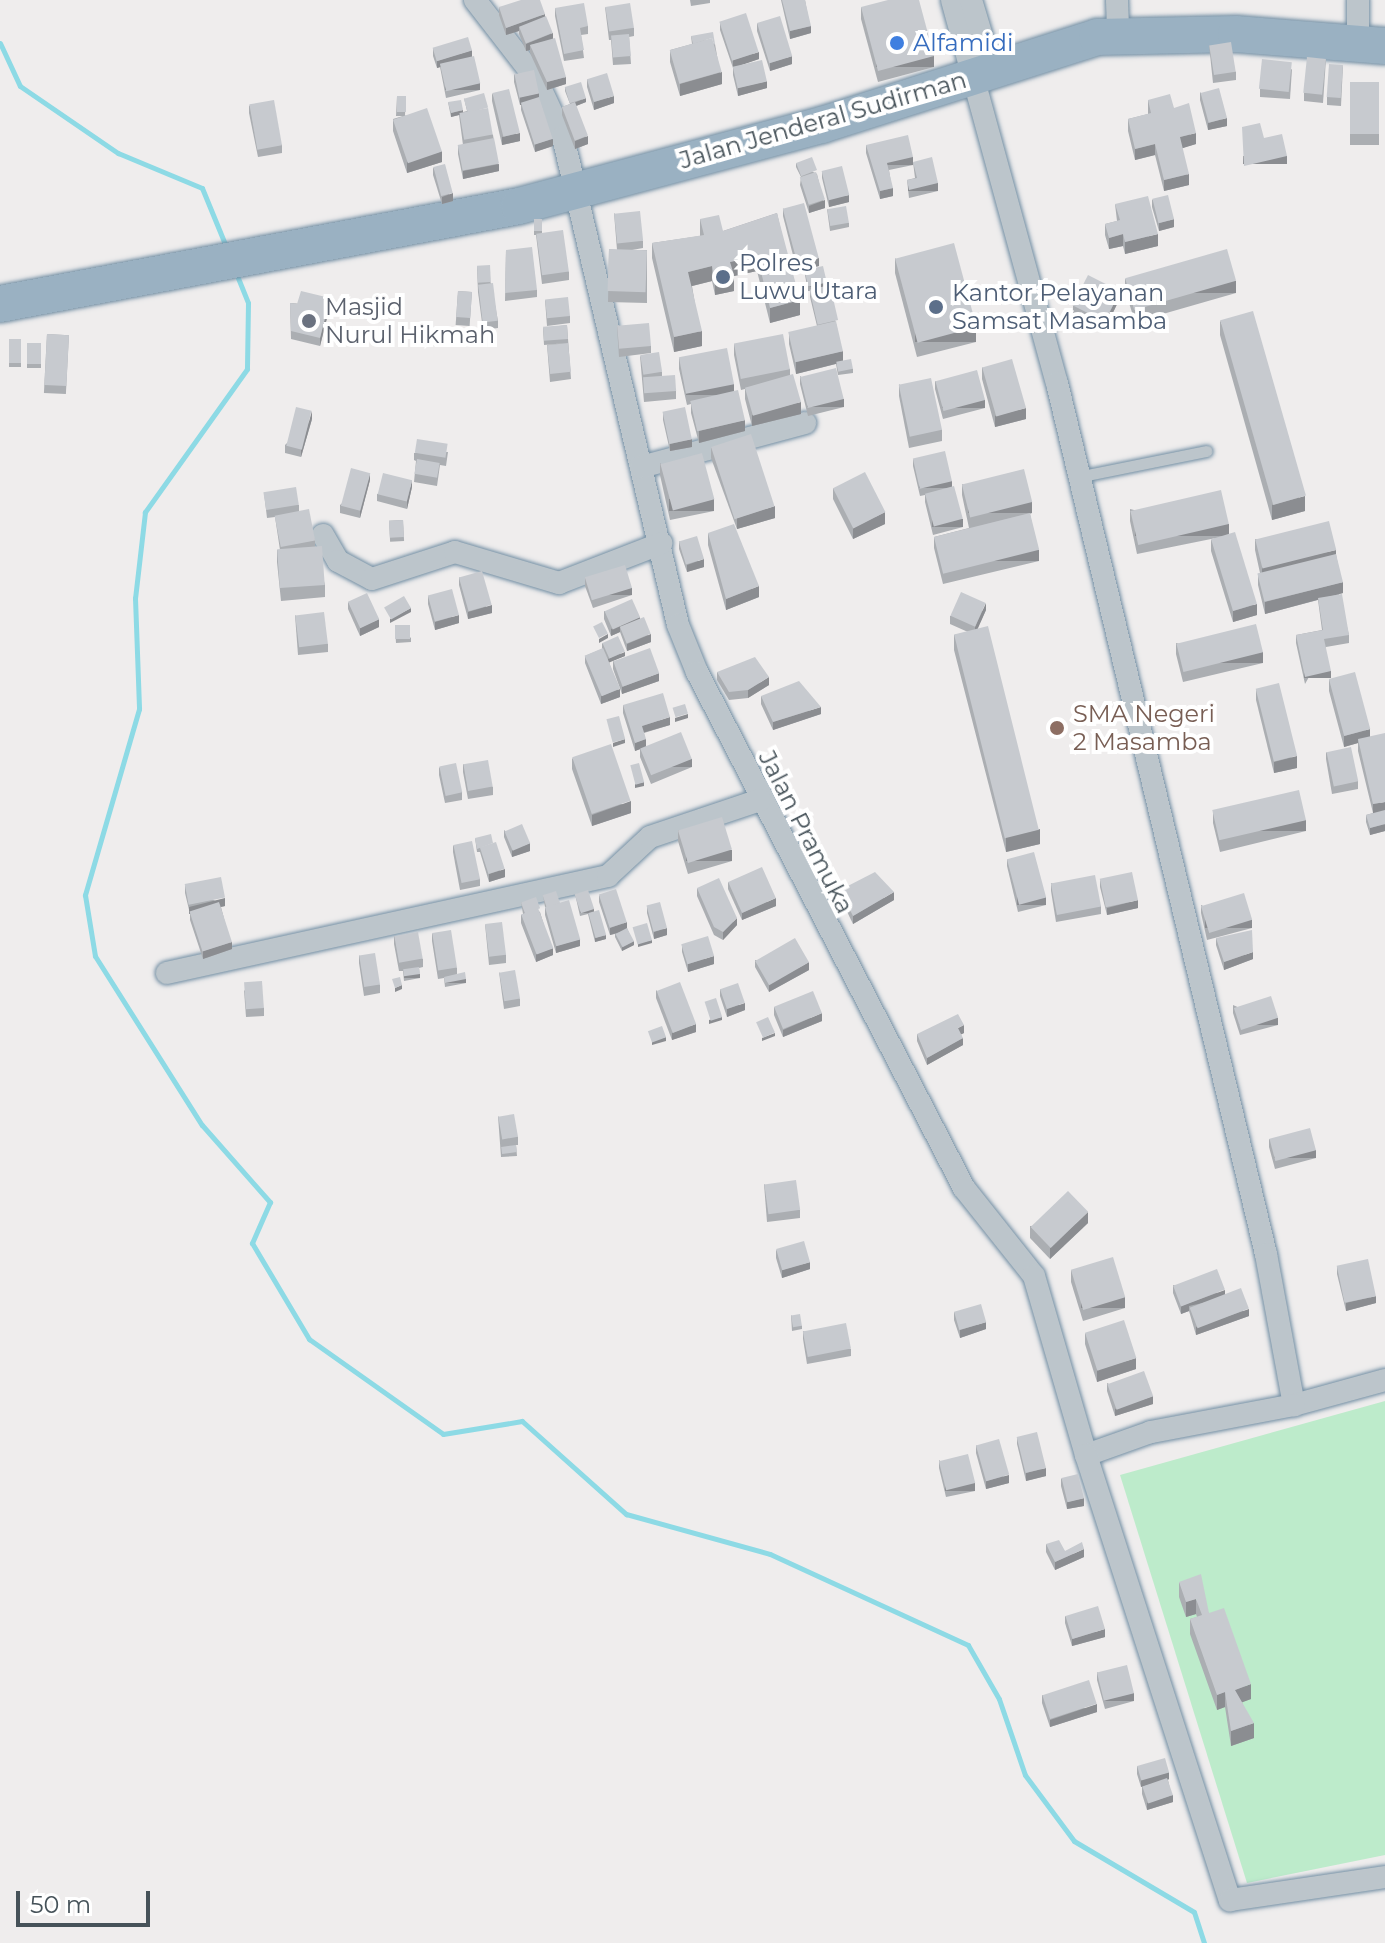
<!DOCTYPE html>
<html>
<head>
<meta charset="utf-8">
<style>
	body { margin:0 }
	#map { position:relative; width:1385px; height:1943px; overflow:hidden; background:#efeded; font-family:Montserrat,sans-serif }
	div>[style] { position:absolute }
	.green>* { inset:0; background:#bdebcb }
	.stream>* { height:5px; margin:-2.5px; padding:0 2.5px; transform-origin:2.5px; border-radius:2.5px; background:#8ddae5 }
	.roads { filter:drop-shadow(0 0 2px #738fa4) drop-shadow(0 0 2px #738fa4) }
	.service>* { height:11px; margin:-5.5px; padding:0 5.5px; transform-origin:5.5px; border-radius:5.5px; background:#bcc5cb }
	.minor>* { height:22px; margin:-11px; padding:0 11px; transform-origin:11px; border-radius:11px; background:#bcc5cb }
	.trunk>* { height:36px; margin:-18px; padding:0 18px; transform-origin:18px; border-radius:18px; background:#9ab1c2 }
	.wall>* { inset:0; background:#abaeb2; transform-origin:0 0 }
	.shaded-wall>* { inset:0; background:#8b8d91; transform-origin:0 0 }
	.building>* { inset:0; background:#c7cacf; transform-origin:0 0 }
	.dots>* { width:22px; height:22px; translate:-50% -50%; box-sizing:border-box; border:4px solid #fff; border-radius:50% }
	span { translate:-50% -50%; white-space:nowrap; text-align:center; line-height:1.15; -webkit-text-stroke:8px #fff; paint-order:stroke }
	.shop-label { font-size:24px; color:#366cbe }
	.left { translate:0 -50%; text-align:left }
	.street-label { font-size:24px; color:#465259 }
	.service-label { font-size:24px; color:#4e5e75 }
	.worship-label { font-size:24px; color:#5b616d }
	.education-label { font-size:24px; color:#785e54 }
	.scale { position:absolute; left:16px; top:1891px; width:134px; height:36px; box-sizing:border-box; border:4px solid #465259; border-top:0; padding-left:10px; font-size:24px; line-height:28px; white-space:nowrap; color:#465259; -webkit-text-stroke:6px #fff; paint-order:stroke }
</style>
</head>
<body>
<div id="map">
	<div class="green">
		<div style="clip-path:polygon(1385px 1401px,1385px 1855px,1247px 1883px,1120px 1475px)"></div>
	</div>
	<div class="stream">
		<div style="left:0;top:43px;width:47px;rotate:65.1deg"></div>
		<div style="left:20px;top:86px;width:119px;rotate:34.4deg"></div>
		<div style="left:118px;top:153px;width:91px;rotate:22.6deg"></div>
		<div style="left:202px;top:188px;width:66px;rotate:67.7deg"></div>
		<div style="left:236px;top:273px;width:32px;rotate:68deg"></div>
		<div style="left:248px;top:303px;width:66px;rotate:90.9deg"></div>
		<div style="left:247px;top:369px;width:176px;rotate:125.5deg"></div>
		<div style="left:145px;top:512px;width:87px;rotate:96.6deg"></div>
		<div style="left:135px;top:598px;width:111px;rotate:87.9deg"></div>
		<div style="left:139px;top:709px;width:194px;rotate:106.2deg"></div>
		<div style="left:85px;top:895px;width:62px;rotate:80.7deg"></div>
		<div style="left:95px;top:956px;width:200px;rotate:57.7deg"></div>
		<div style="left:202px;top:1125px;width:103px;rotate:48.6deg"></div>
		<div style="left:270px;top:1202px;width:45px;rotate:113.7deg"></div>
		<div style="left:252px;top:1243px;width:112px;rotate:59.3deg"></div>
		<div style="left:309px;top:1339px;width:164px;rotate:35.3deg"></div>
		<div style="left:443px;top:1434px;width:80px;rotate:-9.3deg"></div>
		<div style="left:522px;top:1421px;width:140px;rotate:41.8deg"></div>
		<div style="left:626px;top:1514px;width:149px;rotate:15.5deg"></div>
		<div style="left:770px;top:1554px;width:218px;rotate:24.7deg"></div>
		<div style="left:968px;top:1645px;width:62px;rotate:60.1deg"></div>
		<div style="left:999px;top:1699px;width:80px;rotate:71.1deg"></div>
		<div style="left:1025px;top:1775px;width:82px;rotate:53.4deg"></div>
		<div style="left:1074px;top:1841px;width:139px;rotate:30.6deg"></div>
		<div style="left:1194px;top:1912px;width:33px;rotate:72deg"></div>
	</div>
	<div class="roads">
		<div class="service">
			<div style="left:1077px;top:477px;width:132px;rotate:-11.4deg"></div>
		</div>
		<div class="minor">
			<div style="left:475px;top:0;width:100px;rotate:52.3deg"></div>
			<div style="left:536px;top:79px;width:64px;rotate:65deg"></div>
			<div style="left:563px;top:137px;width:501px;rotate:76.74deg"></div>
			<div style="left:678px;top:625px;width:51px;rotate:68deg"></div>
			<div style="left:697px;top:672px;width:581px;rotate:62.64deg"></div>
			<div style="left:964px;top:1188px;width:112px;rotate:51.5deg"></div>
			<div style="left:1034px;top:1276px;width:186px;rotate:73.8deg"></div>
			<div style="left:952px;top:0;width:397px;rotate:74.7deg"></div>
			<div style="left:1057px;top:383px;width:896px;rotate:76.51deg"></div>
			<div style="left:1266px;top:1254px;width:154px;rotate:79.5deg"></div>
			<div style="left:1294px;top:1405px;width:94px;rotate:-15.4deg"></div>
			<div style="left:971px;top:0;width:73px;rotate:73.3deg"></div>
			<div style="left:1117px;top:0;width:35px;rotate:88deg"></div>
			<div style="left:1358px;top:44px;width:44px;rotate:-90deg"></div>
			<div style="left:641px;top:467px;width:170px;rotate:-15deg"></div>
			<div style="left:323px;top:535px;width:30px;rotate:60deg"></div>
			<div style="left:338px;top:561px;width:38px;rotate:28deg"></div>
			<div style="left:372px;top:579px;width:87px;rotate:-18deg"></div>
			<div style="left:455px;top:552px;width:109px;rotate:16.6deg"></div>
			<div style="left:559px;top:583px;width:110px;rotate:-21.2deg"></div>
			<div style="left:167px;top:973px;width:452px;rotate:-12.4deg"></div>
			<div style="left:608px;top:876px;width:57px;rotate:-42.9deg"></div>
			<div style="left:650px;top:837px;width:116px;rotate:-18.6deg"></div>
			<div style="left:1294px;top:1405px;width:146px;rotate:169.3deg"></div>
			<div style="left:1151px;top:1432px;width:69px;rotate:160.5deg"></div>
			<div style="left:1086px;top:1455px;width:468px;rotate:72.1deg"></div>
			<div style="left:1230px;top:1900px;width:157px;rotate:-8.4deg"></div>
		</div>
		<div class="trunk">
			<div style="left:0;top:304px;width:528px;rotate:-10.69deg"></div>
			<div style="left:519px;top:206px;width:314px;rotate:-15deg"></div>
			<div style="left:822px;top:125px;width:289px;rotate:-17.7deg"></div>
			<div style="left:1097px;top:37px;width:139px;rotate:-1.2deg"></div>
			<div style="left:1236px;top:34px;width:149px;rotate:4.6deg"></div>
		</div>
	</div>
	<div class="wall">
		<div style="clip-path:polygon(690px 0,710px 0,710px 3px,691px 6px)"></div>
		<div style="clip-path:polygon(781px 0,805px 0,811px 33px,790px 39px)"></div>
		<div style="clip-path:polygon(499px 7px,545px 16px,553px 38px,566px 84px,547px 90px,530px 53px,530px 50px,526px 51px,519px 34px,519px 31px,506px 35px,499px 15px)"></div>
		<div style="clip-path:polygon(605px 7px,634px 28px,634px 36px,629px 37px,631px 64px,613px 65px,611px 40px,609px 40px)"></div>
		<div style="clip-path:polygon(861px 7px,934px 67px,878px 82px,861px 19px)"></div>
		<div style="clip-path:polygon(555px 8px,588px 26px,588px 34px,581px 35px,584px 58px,564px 61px,555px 16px)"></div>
		<div style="clip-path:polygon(720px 22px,759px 59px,741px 65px,767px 88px,738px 96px,733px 75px,733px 68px,720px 30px)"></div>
		<div style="clip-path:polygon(757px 23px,792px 64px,770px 71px,757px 31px)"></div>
		<div style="clip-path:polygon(691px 36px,715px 44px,722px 84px,680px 96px,670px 62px,670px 50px,692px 44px)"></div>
		<div style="clip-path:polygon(1209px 45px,1236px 72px,1236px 80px,1213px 83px)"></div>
		<div style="clip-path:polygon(433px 48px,472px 57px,480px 90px,446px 98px,440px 67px,437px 68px,433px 56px)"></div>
		<div style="clip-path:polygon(1326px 59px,1323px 103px,1304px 101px,1304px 93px)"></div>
		<div style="clip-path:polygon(1343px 65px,1341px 106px,1327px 105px,1327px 97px)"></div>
		<div style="clip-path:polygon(1292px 69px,1290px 99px,1260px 97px,1260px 89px)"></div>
		<div style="clip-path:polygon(514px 74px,539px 99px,553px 146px,535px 152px,521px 110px,521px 105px,520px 105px,514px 82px)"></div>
		<div style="clip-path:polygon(587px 79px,614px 103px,594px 110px,587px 87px)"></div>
		<div style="left:1350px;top:82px;width:29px;height:63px"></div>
		<div style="clip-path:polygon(565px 87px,586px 102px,576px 106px,588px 144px,575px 149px,562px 115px,562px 107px,570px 104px,565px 91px)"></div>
		<div style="clip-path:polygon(1200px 92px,1227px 126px,1208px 130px,1200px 100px)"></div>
		<div style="clip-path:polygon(492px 93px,520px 141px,502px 145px,492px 101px)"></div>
		<div style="clip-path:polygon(397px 96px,406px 96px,405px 115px,442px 162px,407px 173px,393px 131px,393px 119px,403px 116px,396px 116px)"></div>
		<div style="clip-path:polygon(464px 98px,493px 135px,499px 171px,463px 179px,458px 154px,458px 146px,463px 145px,459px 115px,451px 117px,448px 102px,463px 112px,467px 111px)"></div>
		<div style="clip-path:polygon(1148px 100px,1174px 108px,1196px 144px,1182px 148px,1189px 185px,1164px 191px,1155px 155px,1135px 160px,1128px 131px,1128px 119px,1148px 114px)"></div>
		<div style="clip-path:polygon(249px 105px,282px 145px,282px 153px,258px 157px,249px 113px)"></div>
		<div style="clip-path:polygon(866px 145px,913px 165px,889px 170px,893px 196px,880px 199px,866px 153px)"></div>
		<div style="clip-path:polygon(913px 162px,938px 191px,909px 198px,907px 180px,915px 178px)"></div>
		<div style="clip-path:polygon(796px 163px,817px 174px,825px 208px,809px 213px,800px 185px,801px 177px,796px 167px)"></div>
		<div style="clip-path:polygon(433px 167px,453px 201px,442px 204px,433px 175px)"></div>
		<div style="clip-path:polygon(822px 171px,849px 202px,829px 207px,822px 178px)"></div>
		<div style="clip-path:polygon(1152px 199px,1174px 227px,1159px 231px,1152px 207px)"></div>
		<div style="clip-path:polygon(1115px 204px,1158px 246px,1125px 254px,1123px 246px,1109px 249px,1105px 235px,1105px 224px,1117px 221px)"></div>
		<div style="clip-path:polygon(783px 208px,819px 266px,797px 271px,783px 216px)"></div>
		<div style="clip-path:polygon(827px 209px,849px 223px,849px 227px,830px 231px)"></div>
		<div style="clip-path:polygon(614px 213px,643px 241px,643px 248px,632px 250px,647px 250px,647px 303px,608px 302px,609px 249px,617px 250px)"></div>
		<div style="clip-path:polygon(777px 213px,800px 315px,770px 323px,757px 271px,734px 276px,734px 291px,715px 295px,712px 281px,692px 286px,702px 346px,674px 352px,652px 258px,652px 243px,700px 236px,700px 219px,723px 231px)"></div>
		<div style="clip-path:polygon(534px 219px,542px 219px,542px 233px,569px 272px,569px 280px,542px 284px,536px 235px,534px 235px)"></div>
		<div style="clip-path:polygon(506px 250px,537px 290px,537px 297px,505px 301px)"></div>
		<div style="clip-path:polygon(895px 258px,976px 342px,917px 357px,895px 273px)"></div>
		<div style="clip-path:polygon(477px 266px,491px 283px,498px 321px,498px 328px,483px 330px,478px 292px)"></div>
		<div style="clip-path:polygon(804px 270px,827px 286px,837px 328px,843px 361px,853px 369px,853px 373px,838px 375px,836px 364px,796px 374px,789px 344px,789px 333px,817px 326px,810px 297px,810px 291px,808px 291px)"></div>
		<div style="clip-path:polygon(1125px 279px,1236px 293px,1135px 322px,1125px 290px)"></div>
		<div style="left:458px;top:291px;width:14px;height:34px;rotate:4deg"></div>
		<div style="clip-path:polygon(1120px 298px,1105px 329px,1073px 314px,1073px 306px)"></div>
		<div style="clip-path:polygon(545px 300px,570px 316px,570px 323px,547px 326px)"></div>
		<div style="clip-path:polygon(290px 303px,330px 306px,320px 346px,291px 339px)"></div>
		<div style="clip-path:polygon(1220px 320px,1305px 511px,1272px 520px,1220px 335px)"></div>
		<div style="clip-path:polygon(567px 325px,571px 379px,550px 382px,547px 345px,567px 343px,544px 345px,543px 328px)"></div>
		<div style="clip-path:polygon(617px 326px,651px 346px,651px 353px,619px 357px)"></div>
		<div style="left:47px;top:334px;width:22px;height:59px;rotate:3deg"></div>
		<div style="left:9px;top:339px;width:12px;height:28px"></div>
		<div style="left:27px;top:343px;width:14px;height:25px"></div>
		<div style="clip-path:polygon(734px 344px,790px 369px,790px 375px,801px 414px,752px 426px,745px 399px,745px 389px,741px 390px,734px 355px)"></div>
		<div style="clip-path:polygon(640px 356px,662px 372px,662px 377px,676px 391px,676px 399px,644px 402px)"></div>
		<div style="clip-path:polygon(679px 358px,734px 391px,745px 431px,699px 443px,691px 413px,691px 404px,687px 405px,679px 369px)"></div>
		<div style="clip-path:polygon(982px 367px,1026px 419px,995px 427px,982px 379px)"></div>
		<div style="clip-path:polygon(800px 376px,844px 407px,808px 416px,800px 384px)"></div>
		<div style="clip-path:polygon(935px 381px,985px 408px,943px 419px,935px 389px)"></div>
		<div style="clip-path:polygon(899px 384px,942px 430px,942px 441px,909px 448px,899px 396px)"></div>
		<div style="clip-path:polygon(663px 412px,692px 447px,670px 451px,663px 420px)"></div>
		<div style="clip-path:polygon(312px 419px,301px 457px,285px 453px,285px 445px)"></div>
		<div style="clip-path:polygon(711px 447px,775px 518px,737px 529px,711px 458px)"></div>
		<div style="clip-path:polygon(448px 452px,446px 466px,440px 465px,437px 486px,414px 482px,416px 461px,414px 460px,414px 453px)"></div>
		<div style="clip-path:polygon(913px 459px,952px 487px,963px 527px,933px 535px,925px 502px,925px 495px,920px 496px,913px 466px)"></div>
		<div style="clip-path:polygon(660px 463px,714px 511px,670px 520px,660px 475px)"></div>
		<div style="clip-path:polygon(370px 480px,360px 518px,340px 513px,340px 505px)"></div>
		<div style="clip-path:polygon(962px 484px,1032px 513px,1030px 514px,1039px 561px,943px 584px,934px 548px,934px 537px,969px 528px,962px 495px)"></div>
		<div style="clip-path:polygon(412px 487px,407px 509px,377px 501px,377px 494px)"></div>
		<div style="clip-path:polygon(833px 488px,885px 524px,853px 539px,833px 499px)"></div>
		<div style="clip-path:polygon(264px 493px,299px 505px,299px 511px,315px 540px,315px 546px,325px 585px,325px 597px,281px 601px,277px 562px,277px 550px,280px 550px,275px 517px,267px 518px)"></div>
		<div style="clip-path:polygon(1130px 509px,1229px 534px,1257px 615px,1233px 622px,1211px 551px,1211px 540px,1216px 538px,1137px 554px,1130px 521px)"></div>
		<div style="left:403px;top:520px;width:21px;height:14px;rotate:87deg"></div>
		<div style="clip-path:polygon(708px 533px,759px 597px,726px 610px,708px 545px)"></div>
		<div style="clip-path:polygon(1255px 539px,1336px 554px,1343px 593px,1339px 594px,1349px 635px,1349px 643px,1326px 647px,1305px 684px,1296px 643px,1296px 635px,1322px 630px,1318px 600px,1265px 614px,1258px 585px,1258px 574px,1260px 573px,1255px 550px)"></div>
		<div style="clip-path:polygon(679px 541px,704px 567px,687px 572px,679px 549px)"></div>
		<div style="clip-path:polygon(459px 577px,492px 613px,468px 619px,459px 585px)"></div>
		<div style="clip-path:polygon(585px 578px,632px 595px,593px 608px,585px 586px)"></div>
		<div style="clip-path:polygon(428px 596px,459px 623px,435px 630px,428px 604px)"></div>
		<div style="clip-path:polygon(348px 602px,379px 627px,360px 636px,348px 609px)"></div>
		<div style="clip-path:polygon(986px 610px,977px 629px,1040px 844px,1006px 852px,954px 650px,954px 635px,968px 632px,950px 624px,950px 616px)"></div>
		<div style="clip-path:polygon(604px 611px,640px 619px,651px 642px,627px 651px,620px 632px,611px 636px,604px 619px)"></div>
		<div style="clip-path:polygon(295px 615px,328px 644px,328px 652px,298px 655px)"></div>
		<div style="clip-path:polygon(395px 625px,411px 638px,411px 642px,396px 643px)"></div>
		<div style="clip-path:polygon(602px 643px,625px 656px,609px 662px,620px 697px,601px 704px,585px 663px,585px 656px,602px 649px)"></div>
		<div style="clip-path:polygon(1176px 643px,1263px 663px,1183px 682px,1176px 654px)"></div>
		<div style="clip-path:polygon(613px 661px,659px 681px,622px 694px,613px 669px)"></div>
		<div style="clip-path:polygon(717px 672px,769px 685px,748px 698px,729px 700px,717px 680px)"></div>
		<div style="clip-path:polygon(1329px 679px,1370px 737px,1385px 831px,1370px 835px,1366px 822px,1366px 815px,1373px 813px,1358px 751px,1358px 743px,1344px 747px,1329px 691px)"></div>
		<div style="clip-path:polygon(1256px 689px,1297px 768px,1274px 773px,1256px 700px)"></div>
		<div style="clip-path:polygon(761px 696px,821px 714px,773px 730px,761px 704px)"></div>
		<div style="clip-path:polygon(623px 705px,670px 725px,644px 733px,646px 746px,692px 767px,651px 784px,640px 757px,640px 749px,635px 751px,623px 713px)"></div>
		<div style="clip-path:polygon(1326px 752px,1358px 781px,1358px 789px,1332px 794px,1326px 759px)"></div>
		<div style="clip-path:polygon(572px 758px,631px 813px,592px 826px,572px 769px)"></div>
		<div style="clip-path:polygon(463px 764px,493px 787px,493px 795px,468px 799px,463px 772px)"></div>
		<div style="clip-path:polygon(439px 767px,462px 792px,462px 800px,445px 803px,439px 775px)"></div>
		<div style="clip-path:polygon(1213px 811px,1306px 831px,1220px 852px,1213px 823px)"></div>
		<div style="clip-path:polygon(504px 830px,530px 851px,512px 857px,504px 837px)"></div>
		<div style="clip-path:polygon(678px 830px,732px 861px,688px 874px,678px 841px)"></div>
		<div style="clip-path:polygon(475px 838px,505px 877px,489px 882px,480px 852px,477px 852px)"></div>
		<div style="clip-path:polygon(453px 845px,480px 879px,480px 886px,460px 890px,453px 852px)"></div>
		<div style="clip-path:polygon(1007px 859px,1046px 905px,1018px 912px,1007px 866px)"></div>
		<div style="clip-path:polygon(1100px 880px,1138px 908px,1107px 915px,1100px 887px)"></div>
		<div style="clip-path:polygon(728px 882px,776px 906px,742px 920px,728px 889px)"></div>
		<div style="clip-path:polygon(1051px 883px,1101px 906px,1101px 914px,1056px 922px,1051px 891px)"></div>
		<div style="clip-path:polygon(185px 885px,225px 906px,221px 907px,232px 949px,203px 959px,190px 920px,190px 914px,185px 893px)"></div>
		<div style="clip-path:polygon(697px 888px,737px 925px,723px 940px,714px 935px,697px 896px)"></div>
		<div style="clip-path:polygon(840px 890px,894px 900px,853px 924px,840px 897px)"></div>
		<div style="clip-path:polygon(575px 894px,594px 912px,606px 939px,595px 942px,588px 914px,580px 916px)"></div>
		<div style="clip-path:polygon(543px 895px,560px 903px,580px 946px,556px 953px,545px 915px,545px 907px)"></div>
		<div style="clip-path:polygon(599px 895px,627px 928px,634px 945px,622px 951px,615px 937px,615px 934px,610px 935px,599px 902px)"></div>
		<div style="clip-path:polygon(521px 902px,540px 912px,553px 955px,536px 962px,521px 923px,521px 915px,523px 914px)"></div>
		<div style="clip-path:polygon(1201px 905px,1252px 928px,1207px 940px,1201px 913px)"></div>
		<div style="clip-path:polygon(647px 906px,667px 935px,654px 939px,647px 913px)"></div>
		<div style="clip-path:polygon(485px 924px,506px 955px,506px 963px,489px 965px)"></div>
		<div style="clip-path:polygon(432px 933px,457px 968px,457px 974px,466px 983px,445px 987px,444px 978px,438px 979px,432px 941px)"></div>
		<div style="clip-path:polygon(394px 936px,423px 959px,423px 967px,419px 968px,420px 978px,404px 981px,403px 971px,399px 971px,394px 944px)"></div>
		<div style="clip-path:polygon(1216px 938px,1253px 959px,1224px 970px,1216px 945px)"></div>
		<div style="clip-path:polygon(682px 945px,714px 964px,688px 972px,682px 952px)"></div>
		<div style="clip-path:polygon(359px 955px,380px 985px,380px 993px,364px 996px,359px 963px)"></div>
		<div style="clip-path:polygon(755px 960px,809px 970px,769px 992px,755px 967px)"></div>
		<div style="clip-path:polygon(499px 972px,520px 999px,520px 1006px,504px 1009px)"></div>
		<div style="clip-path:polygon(720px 989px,745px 1010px,727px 1017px,720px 996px)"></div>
		<div style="clip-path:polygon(244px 990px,264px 1008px,264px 1016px,246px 1017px)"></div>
		<div style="clip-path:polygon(656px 990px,696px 1032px,672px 1040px,656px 998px)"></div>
		<div style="clip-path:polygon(1233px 1005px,1278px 1025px,1240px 1035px,1233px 1013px)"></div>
		<div style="clip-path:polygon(774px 1007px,822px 1021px,783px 1037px,774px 1015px)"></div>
		<div style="clip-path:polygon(964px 1033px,961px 1034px,963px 1045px,927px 1065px,917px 1041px,917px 1034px)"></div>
		<div style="clip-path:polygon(498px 1116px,518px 1137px,518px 1145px,516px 1145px,517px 1156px,501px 1157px)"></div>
		<div style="clip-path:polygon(1269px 1139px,1316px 1158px,1275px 1169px,1269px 1147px)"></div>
		<div style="clip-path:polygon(764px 1184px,800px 1210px,800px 1218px,767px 1222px)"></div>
		<div style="clip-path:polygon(1088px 1223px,1050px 1259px,1030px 1238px,1030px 1226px)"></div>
		<div style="clip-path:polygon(776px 1250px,810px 1269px,782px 1278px,776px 1258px)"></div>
		<div style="clip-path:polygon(1337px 1266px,1376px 1303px,1346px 1311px,1337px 1274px)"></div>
		<div style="clip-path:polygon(1071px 1270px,1125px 1308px,1083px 1321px,1071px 1282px)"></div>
		<div style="clip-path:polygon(1173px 1285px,1225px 1294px,1249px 1316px,1196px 1335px,1189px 1311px,1181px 1314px,1173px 1293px)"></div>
		<div style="clip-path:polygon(954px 1312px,986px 1329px,960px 1338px,954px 1320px)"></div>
		<div style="clip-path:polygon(791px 1315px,802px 1326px,802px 1329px,792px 1331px)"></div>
		<div style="clip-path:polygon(803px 1331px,851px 1349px,851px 1356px,807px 1364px,803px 1339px)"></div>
		<div style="clip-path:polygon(1085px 1333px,1136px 1369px,1097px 1382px,1085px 1344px)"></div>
		<div style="clip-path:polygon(1107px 1383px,1153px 1404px,1115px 1416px,1107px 1391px)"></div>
		<div style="clip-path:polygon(1017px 1437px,1046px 1476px,1026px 1481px,1017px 1444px)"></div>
		<div style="clip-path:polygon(976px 1445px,1009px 1483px,986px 1489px,976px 1453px)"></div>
		<div style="clip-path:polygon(939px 1460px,975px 1491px,946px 1497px,939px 1468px)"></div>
		<div style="clip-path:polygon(1061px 1478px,1084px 1506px,1067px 1509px,1061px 1486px)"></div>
		<div style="clip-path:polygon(1046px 1544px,1065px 1551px,1084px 1557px,1055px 1570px,1046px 1552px)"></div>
		<div style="clip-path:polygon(1179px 1582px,1209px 1613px,1251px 1699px,1242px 1702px,1254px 1738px,1231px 1746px,1225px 1707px,1217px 1710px,1190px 1634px,1190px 1619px,1197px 1617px,1196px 1614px,1186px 1617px,1179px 1597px)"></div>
		<div style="clip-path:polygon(1065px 1616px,1105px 1637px,1072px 1646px,1065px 1623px)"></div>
		<div style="clip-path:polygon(1097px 1672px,1134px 1701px,1105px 1709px,1097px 1680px)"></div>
		<div style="clip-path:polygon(1042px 1695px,1097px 1712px,1050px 1727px,1042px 1703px)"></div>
		<div style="clip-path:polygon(1137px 1766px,1169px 1779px,1168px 1780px,1173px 1802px,1147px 1810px,1142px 1794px,1142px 1786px,1141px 1787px,1137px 1774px)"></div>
	</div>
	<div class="shaded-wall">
		<div style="clip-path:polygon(545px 14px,545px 22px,519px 27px,519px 31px,506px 35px,506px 28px)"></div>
		<div style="clip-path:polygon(811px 26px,811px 33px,790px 39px,790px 31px)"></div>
		<div style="clip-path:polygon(553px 33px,553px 40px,530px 45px,530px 50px,526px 51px,526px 44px)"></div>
		<div style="clip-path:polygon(472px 50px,472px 58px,437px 68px,437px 61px)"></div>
		<div style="clip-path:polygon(759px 52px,759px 59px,733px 68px,733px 60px)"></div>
		<div style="clip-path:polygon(792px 56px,792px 64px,770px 71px,770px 63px)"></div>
		<div style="left:934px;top:56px;width:11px;height:58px;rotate:90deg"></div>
		<div style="clip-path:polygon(722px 72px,722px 84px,680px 96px,680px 84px)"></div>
		<div style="clip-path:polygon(566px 77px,566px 84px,547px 90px,547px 82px)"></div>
		<div style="clip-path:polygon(767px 81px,767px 88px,738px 96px,738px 88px)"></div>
		<div style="left:480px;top:83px;width:7px;height:35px;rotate:90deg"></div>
		<div style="clip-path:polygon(539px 93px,539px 100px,520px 105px,520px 97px)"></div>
		<div style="clip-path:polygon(614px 96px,614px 103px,594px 110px,594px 102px)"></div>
		<div style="clip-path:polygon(586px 98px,586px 102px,571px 108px,571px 104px)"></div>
		<div style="clip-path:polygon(463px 110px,463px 114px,451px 117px,451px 113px)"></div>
		<div style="clip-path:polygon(1227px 118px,1227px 126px,1208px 130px,1208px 123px)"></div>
		<div style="clip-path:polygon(520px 133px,520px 141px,502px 145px,502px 137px)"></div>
		<div style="clip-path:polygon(1196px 133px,1196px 144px,1180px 149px,1180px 137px)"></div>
		<div style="clip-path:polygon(588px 136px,588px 144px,575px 149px,575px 141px)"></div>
		<div style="clip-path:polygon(553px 139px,553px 146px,535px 152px,535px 144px)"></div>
		<div style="clip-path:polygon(1155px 144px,1155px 155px,1135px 160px,1135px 149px)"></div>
		<div style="clip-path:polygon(442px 151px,442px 162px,407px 173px,407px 162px)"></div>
		<div style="left:1287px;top:156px;width:8px;height:44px;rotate:90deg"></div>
		<div style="left:913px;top:157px;width:8px;height:27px;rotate:90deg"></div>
		<div style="clip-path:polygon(499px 164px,499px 171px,463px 179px,463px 171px)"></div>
		<div style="clip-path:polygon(1189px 174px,1189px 185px,1164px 191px,1164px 180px)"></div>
		<div style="left:938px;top:183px;width:8px;height:30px;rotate:90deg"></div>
		<div style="clip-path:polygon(893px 188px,893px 196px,880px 199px,880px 191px)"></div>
		<div style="clip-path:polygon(453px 193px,453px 201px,442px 204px,442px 197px)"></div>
		<div style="clip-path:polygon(849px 195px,849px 202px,829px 207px,829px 199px)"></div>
		<div style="clip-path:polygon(825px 200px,825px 208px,809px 213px,809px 206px)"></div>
		<div style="clip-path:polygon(1174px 219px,1174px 227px,1159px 231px,1159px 223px)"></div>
		<div style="clip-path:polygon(1123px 234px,1123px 246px,1109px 249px,1109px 238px)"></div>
		<div style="clip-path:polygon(1158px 234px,1158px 246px,1125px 254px,1125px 242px)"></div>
		<div style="clip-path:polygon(757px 256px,757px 271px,734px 276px,734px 291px,715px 295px,715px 280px,730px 262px)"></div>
		<div style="clip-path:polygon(819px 258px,819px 266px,797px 271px,797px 264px)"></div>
		<div style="clip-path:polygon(712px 266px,712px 281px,688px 287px,688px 272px)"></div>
		<div style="left:1236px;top:281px;width:12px;height:105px;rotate:90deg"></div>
		<div style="left:827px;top:283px;width:4px;height:19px;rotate:90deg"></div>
		<div style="clip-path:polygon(1120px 291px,1120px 298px,1105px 329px,1105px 322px)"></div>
		<div style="clip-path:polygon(330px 298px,330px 306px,320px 346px,320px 338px)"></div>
		<div style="clip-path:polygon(800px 300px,800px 315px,770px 323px,770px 308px)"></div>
		<div style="left:976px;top:327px;width:15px;height:61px;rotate:90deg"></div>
		<div style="clip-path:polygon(702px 331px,702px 346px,674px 352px,674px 337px)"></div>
		<div style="clip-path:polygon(843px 351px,843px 362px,796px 374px,796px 362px)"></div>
		<div style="left:734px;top:384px;width:11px;height:48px;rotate:90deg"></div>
		<div style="left:844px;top:399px;width:8px;height:37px;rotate:90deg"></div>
		<div style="left:985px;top:400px;width:8px;height:43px;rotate:90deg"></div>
		<div style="clip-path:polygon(801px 402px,801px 414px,752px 426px,752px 415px)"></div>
		<div style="clip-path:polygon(1026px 408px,1026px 419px,995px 427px,995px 416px)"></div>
		<div style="clip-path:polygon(312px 411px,312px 419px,301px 457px,301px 449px)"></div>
		<div style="clip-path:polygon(745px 420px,745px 431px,699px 443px,699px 431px)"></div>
		<div style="clip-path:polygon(692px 439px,692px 447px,670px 451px,670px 444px)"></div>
		<div style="clip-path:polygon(370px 473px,370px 480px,360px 518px,360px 510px)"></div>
		<div style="clip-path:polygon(412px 480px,412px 487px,407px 509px,407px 501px)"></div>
		<div style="left:952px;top:481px;width:7px;height:33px;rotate:90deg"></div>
		<div style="clip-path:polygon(1305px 496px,1305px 511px,1272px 520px,1272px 505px)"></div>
		<div style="left:714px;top:499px;width:12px;height:45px;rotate:90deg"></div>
		<div style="left:1032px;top:502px;width:11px;height:64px;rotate:90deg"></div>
		<div style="clip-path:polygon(775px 506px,775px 518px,737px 529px,737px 518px)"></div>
		<div style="clip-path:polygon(885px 512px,885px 524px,853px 539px,853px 528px)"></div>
		<div style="left:963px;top:519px;width:8px;height:31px;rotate:90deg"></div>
		<div style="left:1229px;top:524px;width:12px;height:94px;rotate:90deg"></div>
		<div style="left:1039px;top:550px;width:11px;height:99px;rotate:90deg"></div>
		<div style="clip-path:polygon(1336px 550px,1336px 561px,1262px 579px,1262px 567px)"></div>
		<div style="clip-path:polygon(704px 559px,704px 567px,687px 572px,687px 565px)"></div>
		<div style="clip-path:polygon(1343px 582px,1343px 593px,1265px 614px,1265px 602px)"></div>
		<div style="clip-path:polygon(759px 586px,759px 597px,726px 610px,726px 599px)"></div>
		<div style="left:632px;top:588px;width:7px;height:41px;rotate:90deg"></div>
		<div style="clip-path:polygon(986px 603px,986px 610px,975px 635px,975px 627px)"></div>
		<div style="clip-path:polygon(1257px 604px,1257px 615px,1233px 622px,1233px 611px)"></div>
		<div style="clip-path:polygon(492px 605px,492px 613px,468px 619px,468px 612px)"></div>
		<div style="clip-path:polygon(411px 608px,411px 612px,390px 623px,390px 619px)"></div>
		<div style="clip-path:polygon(459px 615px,459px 623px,435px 630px,435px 622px)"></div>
		<div style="clip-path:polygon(640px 617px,640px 624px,620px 627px,620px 632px,611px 636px,611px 629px)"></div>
		<div style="clip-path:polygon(379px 619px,379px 627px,360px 636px,360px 628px)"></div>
		<div style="clip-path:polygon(608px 634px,608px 638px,599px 643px,599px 639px)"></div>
		<div style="clip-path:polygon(651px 634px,651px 642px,627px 651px,627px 644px)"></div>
		<div style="clip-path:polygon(625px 652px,625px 656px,608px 663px,608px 659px)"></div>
		<div style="left:1263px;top:652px;width:11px;height:82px;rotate:90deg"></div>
		<div style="left:1331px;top:671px;width:7px;height:27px;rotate:90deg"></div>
		<div style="clip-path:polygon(659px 673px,659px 681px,622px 694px,622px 687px)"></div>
		<div style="clip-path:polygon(769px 677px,769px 685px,748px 698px,748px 690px)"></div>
		<div style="clip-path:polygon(620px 689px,620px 697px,601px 704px,601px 696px)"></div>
		<div style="clip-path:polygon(821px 707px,821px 714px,773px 730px,773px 722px)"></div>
		<div style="clip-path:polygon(688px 714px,688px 718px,675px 722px,675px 718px)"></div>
		<div style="clip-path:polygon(670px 717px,670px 725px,642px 733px,642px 726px)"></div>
		<div style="clip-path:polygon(1370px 729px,1370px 740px,1358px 739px,1358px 743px,1344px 747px,1344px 736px)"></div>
		<div style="clip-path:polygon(625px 739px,625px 743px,613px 747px,613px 743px)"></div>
		<div style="clip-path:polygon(646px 739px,646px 747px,635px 751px,635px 743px)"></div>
		<div style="clip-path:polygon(1297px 756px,1297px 768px,1274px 773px,1274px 762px)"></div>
		<div style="left:692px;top:759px;width:8px;height:44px;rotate:90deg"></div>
		<div style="clip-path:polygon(644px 782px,644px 786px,635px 788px,635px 784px)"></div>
		<div style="clip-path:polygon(631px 801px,631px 813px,592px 826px,592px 815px)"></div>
		<div style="clip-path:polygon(1385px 802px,1385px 813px,1373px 816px,1373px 804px)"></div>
		<div style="left:1306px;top:820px;width:11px;height:89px;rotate:90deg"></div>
		<div style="clip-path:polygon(1385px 824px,1385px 831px,1370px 835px,1370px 828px)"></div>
		<div style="clip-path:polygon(1040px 829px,1040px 844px,1006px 852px,1006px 837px)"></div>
		<div style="clip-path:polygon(530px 843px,530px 851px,512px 857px,512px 850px)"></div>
		<div style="left:732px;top:850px;width:11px;height:46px;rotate:90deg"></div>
		<div style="clip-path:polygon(505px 869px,505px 877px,489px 882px,489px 874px)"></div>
		<div style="clip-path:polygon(894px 892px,894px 900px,853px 924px,853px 916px)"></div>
		<div style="left:1046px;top:897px;width:8px;height:29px;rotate:90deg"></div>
		<div style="clip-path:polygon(225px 898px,225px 906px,189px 914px,189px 907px)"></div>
		<div style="clip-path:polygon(776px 898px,776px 906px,742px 920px,742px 913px)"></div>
		<div style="clip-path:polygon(1138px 900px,1138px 908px,1107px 915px,1107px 908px)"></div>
		<div style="left:594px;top:909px;width:4px;height:14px;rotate:90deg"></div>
		<div style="clip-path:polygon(737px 918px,737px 925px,723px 940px,723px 932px)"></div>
		<div style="left:1252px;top:920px;width:8px;height:47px;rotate:90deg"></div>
		<div style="clip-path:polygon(627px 922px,627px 930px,610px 935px,610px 928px)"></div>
		<div style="clip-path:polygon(667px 928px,667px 935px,654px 939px,654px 932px)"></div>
		<div style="clip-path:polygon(606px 935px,606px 939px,595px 942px,595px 938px)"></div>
		<div style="clip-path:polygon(580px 939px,580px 946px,556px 953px,556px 946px)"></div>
		<div style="clip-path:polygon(652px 940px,652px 943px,638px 947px,638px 943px)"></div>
		<div style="clip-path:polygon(634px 941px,634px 945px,622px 951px,622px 947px)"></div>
		<div style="clip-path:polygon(232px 942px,232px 949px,203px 959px,203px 951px)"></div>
		<div style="clip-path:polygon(553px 948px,553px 955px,536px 962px,536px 954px)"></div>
		<div style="clip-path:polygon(1253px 952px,1253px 959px,1224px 970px,1224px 962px)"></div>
		<div style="clip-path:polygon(714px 956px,714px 964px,688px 972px,688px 964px)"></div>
		<div style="clip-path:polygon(809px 962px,809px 970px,769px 992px,769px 984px)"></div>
		<div style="left:420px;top:974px;width:4px;height:16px;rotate:90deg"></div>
		<div style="left:466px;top:979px;width:4px;height:21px;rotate:90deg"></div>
		<div style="clip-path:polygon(402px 985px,402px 989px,395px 992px,395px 988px)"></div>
		<div style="clip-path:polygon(745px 1003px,745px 1010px,727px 1017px,727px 1009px)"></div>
		<div style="clip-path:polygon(822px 1013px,822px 1021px,783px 1037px,783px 1030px)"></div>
		<div style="clip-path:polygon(722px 1017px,722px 1020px,709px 1024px,709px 1020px)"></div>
		<div style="left:1278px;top:1018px;width:7px;height:39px;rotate:90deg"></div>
		<div style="clip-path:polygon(696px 1024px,696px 1032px,672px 1040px,672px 1033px)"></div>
		<div style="clip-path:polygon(964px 1025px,964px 1033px,958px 1036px,958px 1028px)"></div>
		<div style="clip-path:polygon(775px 1033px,775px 1036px,762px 1041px,762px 1038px)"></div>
		<div style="clip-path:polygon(666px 1037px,666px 1041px,652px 1045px,652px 1041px)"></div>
		<div style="clip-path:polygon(963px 1038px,963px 1045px,927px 1065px,927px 1058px)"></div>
		<div style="left:1316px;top:1150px;width:8px;height:42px;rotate:90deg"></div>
		<div style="clip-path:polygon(1088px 1212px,1088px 1223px,1050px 1259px,1050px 1248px)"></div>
		<div style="clip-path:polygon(810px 1262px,810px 1269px,782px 1278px,782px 1270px)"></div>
		<div style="clip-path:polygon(1225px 1290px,1225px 1298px,1189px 1306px,1189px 1311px,1181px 1314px,1181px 1306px)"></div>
		<div style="clip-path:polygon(1376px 1296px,1376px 1303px,1346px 1311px,1346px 1303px)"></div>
		<div style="left:1125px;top:1297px;width:11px;height:44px;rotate:90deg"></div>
		<div style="clip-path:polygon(1249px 1309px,1249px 1316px,1196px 1335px,1196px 1327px)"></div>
		<div style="clip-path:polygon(986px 1322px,986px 1329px,960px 1338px,960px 1330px)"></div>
		<div style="clip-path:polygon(1136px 1358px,1136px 1369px,1097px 1382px,1097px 1370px)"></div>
		<div style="clip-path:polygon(1153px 1396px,1153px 1404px,1115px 1416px,1115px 1409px)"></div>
		<div style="clip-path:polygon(1046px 1468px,1046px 1476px,1026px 1481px,1026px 1473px)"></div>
		<div style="clip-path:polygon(1009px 1475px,1009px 1483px,986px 1489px,986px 1481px)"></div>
		<div style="left:975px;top:1483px;width:8px;height:30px;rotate:90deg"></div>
		<div style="clip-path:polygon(1084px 1498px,1084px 1506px,1067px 1509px,1067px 1502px)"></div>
		<div style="clip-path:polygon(1084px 1549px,1084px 1557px,1055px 1570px,1055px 1562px)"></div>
		<div style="clip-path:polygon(1196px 1599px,1196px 1614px,1186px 1617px,1186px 1602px)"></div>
		<div style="clip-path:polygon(1105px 1629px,1105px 1637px,1072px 1646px,1072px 1639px)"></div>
		<div style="clip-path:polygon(1251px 1684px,1251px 1699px,1235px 1705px,1235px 1690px)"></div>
		<div style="clip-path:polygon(1225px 1692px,1225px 1707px,1217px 1710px,1217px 1695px)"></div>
		<div style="left:1134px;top:1693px;width:8px;height:30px;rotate:90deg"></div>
		<div style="clip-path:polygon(1097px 1704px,1097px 1712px,1050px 1727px,1050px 1720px)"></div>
		<div style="clip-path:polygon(1254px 1723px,1254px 1738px,1231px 1746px,1231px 1731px)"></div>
		<div style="clip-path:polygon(1169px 1772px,1169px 1779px,1141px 1787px,1141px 1779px)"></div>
		<div style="clip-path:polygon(1173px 1795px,1173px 1802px,1147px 1810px,1147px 1803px)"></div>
	</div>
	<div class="building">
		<div style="clip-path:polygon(521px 0,540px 0,545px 14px,506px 28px,499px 7px)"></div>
		<div style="clip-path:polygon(782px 0,805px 0,811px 26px,790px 31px)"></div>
		<div style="clip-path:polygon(888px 0,919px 0,934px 56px,878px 71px,861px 7px)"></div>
		<div style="clip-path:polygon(584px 3px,588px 26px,580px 28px,584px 50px,564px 54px,555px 8px)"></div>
		<div style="left:630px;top:3px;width:25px;height:25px;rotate:81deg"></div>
		<div style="left:746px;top:13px;width:41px;height:28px;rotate:72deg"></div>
		<div style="left:546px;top:16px;width:18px;height:29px;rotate:68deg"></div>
		<div style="left:780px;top:16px;width:42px;height:24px;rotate:73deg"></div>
		<div style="clip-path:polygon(713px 32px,715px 44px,714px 45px,712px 38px,693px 44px,691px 36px)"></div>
		<div style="left:629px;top:34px;width:22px;height:18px;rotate:85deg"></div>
		<div style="left:468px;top:37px;width:14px;height:37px;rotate:73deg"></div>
		<div style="clip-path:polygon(555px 38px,566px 77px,547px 82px,530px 45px)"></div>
		<div style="left:712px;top:38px;width:35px;height:44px;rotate:74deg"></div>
		<div style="left:1231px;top:42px;width:30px;height:22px;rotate:81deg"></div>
		<div style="left:474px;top:56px;width:28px;height:35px;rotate:77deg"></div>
		<div style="left:1307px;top:57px;width:19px;height:36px;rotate:6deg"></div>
		<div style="left:1262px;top:59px;width:30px;height:30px;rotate:6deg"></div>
		<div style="left:762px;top:60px;width:22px;height:30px;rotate:77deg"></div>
		<div style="left:1329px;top:64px;width:14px;height:33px;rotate:4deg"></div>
		<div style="left:534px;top:70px;width:24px;height:20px;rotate:78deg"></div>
		<div style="left:607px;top:73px;width:24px;height:21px;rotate:73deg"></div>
		<div style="left:581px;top:82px;width:17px;height:17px;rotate:73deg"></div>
		<div style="left:1350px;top:82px;width:29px;height:52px"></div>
		<div style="left:1219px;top:88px;width:31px;height:19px;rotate:75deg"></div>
		<div style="left:509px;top:89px;width:45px;height:17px;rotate:76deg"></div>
		<div style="left:484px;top:93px;width:15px;height:21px;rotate:74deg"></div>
		<div style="clip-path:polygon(1170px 94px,1174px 108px,1189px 103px,1196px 133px,1180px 137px,1189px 174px,1164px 180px,1155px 144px,1135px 149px,1128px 119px,1151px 113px,1148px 100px)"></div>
		<div style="left:397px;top:96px;width:9px;height:16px"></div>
		<div style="left:539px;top:97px;width:44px;height:19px;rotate:72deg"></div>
		<div style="left:274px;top:100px;width:46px;height:25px;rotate:80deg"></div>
		<div style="clip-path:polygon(461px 100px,463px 110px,451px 113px,448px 102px)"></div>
		<div style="left:575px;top:102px;width:36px;height:14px;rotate:69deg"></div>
		<div style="left:427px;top:108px;width:46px;height:36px;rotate:71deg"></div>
		<div style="left:488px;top:108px;width:27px;height:29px;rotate:80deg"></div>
		<div style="clip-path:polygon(1260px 123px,1264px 138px,1282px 134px,1287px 156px,1244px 166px,1242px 127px)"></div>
		<div style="clip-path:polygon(908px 135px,913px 157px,887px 163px,893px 188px,880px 191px,866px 145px)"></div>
		<div style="left:494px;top:138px;width:26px;height:37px;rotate:79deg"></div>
		<div style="left:812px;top:157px;width:14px;height:17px;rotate:69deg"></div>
		<div style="clip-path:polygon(932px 157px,938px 183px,909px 190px,907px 180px,917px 178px,913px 162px)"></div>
		<div style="left:445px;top:164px;width:30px;height:12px;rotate:75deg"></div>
		<div style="left:842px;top:166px;width:30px;height:21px;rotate:76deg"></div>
		<div style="left:816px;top:172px;width:29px;height:17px;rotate:72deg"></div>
		<div style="left:1168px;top:195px;width:25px;height:16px;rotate:76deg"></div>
		<div style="clip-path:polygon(1148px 196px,1158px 234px,1125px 242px,1123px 234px,1109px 238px,1105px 224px,1120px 220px,1115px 204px)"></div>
		<div style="left:804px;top:203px;width:57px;height:22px;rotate:75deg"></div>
		<div style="left:846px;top:206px;width:17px;height:19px;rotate:80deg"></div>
		<div style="left:640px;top:211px;width:30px;height:26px;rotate:84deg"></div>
		<div style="clip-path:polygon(777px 213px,800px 300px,770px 308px,757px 256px,730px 262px,734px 275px,715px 280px,712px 266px,688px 272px,702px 331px,674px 337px,652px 243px,704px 235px,700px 219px,719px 215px,723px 231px)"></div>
		<div style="left:534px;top:219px;width:8px;height:12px"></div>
		<div style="left:563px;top:230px;width:42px;height:27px;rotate:82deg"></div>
		<div style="left:954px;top:243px;width:87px;height:61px;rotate:75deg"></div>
		<div style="clip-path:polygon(532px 247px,537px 290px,505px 293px,506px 250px)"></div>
		<div style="left:609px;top:249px;width:38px;height:42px;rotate:2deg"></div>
		<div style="left:1227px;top:249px;width:33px;height:106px;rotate:74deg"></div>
		<div style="left:490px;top:265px;width:17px;height:13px;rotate:87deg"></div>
		<div style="left:823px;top:266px;width:17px;height:19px;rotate:77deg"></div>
		<div style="left:1088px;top:275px;width:36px;height:34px;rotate:27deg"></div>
		<div style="left:493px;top:283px;width:38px;height:15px;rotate:83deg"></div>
		<div style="left:830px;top:285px;width:36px;height:21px;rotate:77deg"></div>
		<div style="clip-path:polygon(301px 291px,330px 298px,320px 338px,291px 331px,290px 303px,297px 304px)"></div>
		<div style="left:458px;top:291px;width:14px;height:26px;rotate:4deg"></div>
		<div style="left:568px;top:297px;width:19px;height:23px;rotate:84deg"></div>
		<div style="left:1253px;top:311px;width:192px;height:34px;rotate:74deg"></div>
		<div style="left:836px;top:321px;width:31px;height:49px;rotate:77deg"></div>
		<div style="left:649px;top:323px;width:23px;height:32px;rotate:85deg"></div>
		<div style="left:567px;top:325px;width:14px;height:24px;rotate:86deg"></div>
		<div style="left:47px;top:334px;width:22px;height:51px;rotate:3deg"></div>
		<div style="left:783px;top:334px;width:36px;height:50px;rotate:79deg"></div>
		<div style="left:9px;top:339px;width:12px;height:24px"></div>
		<div style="left:27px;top:343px;width:14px;height:21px"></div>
		<div style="left:568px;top:343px;width:29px;height:21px;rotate:84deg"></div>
		<div style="left:727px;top:348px;width:37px;height:49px;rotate:79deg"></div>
		<div style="left:659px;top:352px;width:20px;height:19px;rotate:81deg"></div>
		<div style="left:851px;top:359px;width:10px;height:15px;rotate:79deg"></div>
		<div style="left:1012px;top:359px;width:51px;height:31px;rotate:74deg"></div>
		<div style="left:836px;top:368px;width:32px;height:37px;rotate:76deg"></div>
		<div style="left:977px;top:370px;width:31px;height:43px;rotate:75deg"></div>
		<div style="left:793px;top:374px;width:29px;height:50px;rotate:74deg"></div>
		<div style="left:675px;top:375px;width:16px;height:32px;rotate:86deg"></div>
		<div style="left:931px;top:378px;width:53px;height:33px;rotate:78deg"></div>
		<div style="left:738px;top:390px;width:31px;height:49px;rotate:77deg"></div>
		<div style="left:296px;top:407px;width:16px;height:40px;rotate:14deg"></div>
		<div style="left:685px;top:407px;width:33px;height:23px;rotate:78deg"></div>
		<div style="left:751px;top:434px;width:76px;height:42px;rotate:72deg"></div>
		<div style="left:417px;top:439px;width:31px;height:14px;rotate:9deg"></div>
		<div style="left:945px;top:451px;width:31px;height:33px;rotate:77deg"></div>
		<div style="left:702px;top:453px;width:48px;height:43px;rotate:75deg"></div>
		<div style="left:417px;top:459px;width:23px;height:15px;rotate:10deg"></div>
		<div style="left:351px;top:468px;width:20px;height:39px;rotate:15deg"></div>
		<div style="left:1024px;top:469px;width:34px;height:64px;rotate:76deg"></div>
		<div style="left:865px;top:472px;width:45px;height:36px;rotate:63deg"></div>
		<div style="left:383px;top:473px;width:30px;height:22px;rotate:14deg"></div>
		<div style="left:954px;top:486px;width:34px;height:30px;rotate:75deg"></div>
		<div style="left:296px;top:487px;width:18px;height:33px;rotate:81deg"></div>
		<div style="left:1221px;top:490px;width:35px;height:93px;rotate:77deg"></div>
		<div style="left:309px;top:509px;width:32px;height:35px;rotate:79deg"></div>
		<div style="left:1030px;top:513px;width:38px;height:99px;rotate:76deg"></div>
		<div style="left:403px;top:520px;width:17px;height:14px;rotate:87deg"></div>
		<div style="left:1329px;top:521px;width:30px;height:76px;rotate:76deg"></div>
		<div style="clip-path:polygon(734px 524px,759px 586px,726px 599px,708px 533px)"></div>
		<div style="left:1235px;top:532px;width:75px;height:25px;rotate:73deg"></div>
		<div style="left:697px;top:536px;width:24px;height:19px;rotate:73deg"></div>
		<div style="left:322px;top:546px;width:39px;height:45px;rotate:86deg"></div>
		<div style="left:1336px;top:554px;width:29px;height:81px;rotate:76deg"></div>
		<div style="left:625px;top:565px;width:24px;height:42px;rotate:73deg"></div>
		<div style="left:482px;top:571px;width:35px;height:24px;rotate:74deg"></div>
		<div style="left:452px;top:589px;width:27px;height:25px;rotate:75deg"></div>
		<div style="left:961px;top:592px;width:27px;height:26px;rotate:24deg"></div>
		<div style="left:367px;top:593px;width:29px;height:21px;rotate:65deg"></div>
		<div style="clip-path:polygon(1342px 594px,1349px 635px,1324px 639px,1331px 671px,1305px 677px,1296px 635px,1323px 630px,1318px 598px)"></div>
		<div style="left:404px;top:596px;width:14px;height:23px;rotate:60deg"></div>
		<div style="left:632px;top:599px;width:20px;height:30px;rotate:66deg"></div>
		<div style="left:324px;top:612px;width:32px;height:29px;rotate:83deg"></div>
		<div style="left:644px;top:617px;width:18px;height:26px;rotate:68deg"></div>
		<div style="left:602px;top:622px;width:13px;height:10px;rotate:63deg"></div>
		<div style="left:1256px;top:624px;width:29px;height:82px;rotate:76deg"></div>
		<div style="left:395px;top:625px;width:15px;height:14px"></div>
		<div style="left:988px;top:626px;width:210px;height:35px;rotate:76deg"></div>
		<div style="left:618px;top:636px;width:17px;height:17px;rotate:66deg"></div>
		<div style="left:603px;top:648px;width:44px;height:20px;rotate:67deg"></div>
		<div style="left:650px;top:648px;width:27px;height:39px;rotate:70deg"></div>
		<div style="clip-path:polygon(755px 657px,769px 677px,748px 690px,729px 692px,717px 672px)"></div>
		<div style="left:1355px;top:672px;width:59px;height:27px;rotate:75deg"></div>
		<div style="clip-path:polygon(799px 681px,821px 707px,773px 722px,761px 696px)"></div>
		<div style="left:1279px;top:683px;width:75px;height:24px;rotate:76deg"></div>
		<div style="clip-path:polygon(663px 693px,670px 717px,642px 726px,646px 739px,635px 743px,623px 705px)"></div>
		<div style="left:685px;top:704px;width:10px;height:13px;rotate:73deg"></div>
		<div style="left:619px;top:716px;width:24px;height:13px;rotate:75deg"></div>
		<div style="left:681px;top:732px;width:29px;height:44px;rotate:68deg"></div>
		<div style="clip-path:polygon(1385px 733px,1385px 802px,1373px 804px,1358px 739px)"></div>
		<div style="left:611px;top:744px;width:60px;height:41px;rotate:71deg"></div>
		<div style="left:1351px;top:747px;width:35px;height:25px;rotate:78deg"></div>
		<div style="left:488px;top:760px;width:27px;height:25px;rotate:80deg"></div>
		<div style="left:456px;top:763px;width:30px;height:17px;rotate:78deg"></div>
		<div style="left:639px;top:763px;width:20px;height:9px;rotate:75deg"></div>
		<div style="left:1299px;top:790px;width:31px;height:89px;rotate:77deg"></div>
		<div style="clip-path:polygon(1385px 810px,1385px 824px,1370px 828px,1366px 815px)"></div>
		<div style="left:722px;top:817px;width:34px;height:46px;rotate:73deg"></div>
		<div style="left:522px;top:824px;width:21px;height:19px;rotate:67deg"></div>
		<div style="clip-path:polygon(491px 834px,493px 843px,477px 849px,475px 838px)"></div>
		<div style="left:472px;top:841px;width:39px;height:19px;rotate:78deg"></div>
		<div style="left:496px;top:842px;width:28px;height:17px;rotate:72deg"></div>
		<div style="left:1034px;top:852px;width:47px;height:28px;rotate:75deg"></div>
		<div style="left:762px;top:867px;width:34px;height:37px;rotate:66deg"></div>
		<div style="clip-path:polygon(875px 872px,894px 892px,853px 916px,840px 890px)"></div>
		<div style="left:1132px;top:872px;width:29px;height:33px;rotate:78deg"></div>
		<div style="left:1095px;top:875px;width:32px;height:45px;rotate:79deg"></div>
		<div style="left:221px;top:877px;width:21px;height:37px;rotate:79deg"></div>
		<div style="clip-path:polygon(719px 878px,737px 918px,723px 932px,714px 927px,697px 888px)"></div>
		<div style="left:616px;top:889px;width:35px;height:18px;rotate:72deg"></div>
		<div style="left:588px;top:890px;width:20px;height:14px;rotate:72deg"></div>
		<div style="left:556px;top:891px;width:13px;height:14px;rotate:72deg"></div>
		<div style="left:1244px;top:893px;width:28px;height:45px;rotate:73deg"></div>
		<div style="left:536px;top:897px;width:12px;height:16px;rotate:70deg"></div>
		<div style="left:569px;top:900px;width:41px;height:25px;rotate:74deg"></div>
		<div style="left:219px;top:902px;width:42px;height:31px;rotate:72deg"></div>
		<div style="left:660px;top:902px;width:27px;height:14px;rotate:75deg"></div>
		<div style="left:538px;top:908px;width:43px;height:18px;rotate:69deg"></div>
		<div style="left:599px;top:910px;width:26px;height:11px;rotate:74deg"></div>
		<div style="left:502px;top:922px;width:33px;height:17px;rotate:83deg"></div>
		<div style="left:647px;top:923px;width:18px;height:15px;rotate:74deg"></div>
		<div style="left:627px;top:928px;width:15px;height:13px;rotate:62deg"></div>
		<div style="left:451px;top:930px;width:38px;height:19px;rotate:81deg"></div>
		<div style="clip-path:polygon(1252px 930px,1253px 952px,1224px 962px,1216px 938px)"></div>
		<div style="left:418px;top:932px;width:27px;height:24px;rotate:80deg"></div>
		<div style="left:708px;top:936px;width:21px;height:28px;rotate:73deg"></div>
		<div style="left:795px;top:938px;width:28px;height:46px;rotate:60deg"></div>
		<div style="left:375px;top:953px;width:32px;height:16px;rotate:81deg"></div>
		<div style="left:419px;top:967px;width:7px;height:16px;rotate:82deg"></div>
		<div style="left:515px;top:970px;width:29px;height:16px;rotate:80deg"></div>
		<div style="clip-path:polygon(465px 972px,466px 979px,445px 983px,444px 977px)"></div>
		<div style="clip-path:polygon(400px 977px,402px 985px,395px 988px,392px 979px)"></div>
		<div style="left:262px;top:981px;width:27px;height:18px;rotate:86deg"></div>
		<div style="left:680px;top:982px;width:45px;height:25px;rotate:69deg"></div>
		<div style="left:738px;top:983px;width:21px;height:19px;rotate:71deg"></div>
		<div style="left:813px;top:991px;width:24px;height:42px;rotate:68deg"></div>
		<div style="left:1271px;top:996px;width:23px;height:39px;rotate:72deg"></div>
		<div style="left:716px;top:998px;width:20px;height:12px;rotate:72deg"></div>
		<div style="clip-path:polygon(958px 1014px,964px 1025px,958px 1028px,963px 1038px,927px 1058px,917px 1034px)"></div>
		<div style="left:768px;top:1017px;width:17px;height:13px;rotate:66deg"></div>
		<div style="left:662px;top:1026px;width:12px;height:15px;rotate:70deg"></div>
		<div style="left:514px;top:1114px;width:23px;height:16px;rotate:80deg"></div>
		<div style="left:1310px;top:1128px;width:23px;height:42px;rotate:75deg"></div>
		<div style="left:516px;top:1145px;width:7px;height:15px;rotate:82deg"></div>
		<div style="left:796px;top:1180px;width:30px;height:32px;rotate:82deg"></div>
		<div style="left:1068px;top:1191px;width:29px;height:52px;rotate:46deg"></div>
		<div style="left:804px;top:1241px;width:22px;height:29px;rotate:74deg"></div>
		<div style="left:1113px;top:1257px;width:42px;height:44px;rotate:73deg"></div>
		<div style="left:1368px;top:1259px;width:38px;height:32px;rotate:78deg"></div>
		<div style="left:1217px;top:1269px;width:22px;height:47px;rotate:69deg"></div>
		<div style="left:1241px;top:1288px;width:22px;height:55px;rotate:69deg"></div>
		<div style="left:981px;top:1304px;width:19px;height:28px;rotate:74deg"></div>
		<div style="left:800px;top:1314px;width:12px;height:9px;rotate:81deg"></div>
		<div style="left:1124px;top:1320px;width:40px;height:41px;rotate:72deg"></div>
		<div style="left:846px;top:1323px;width:26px;height:44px;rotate:79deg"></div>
		<div style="left:1144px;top:1371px;width:27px;height:39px;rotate:70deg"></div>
		<div style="left:1037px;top:1432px;width:37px;height:21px;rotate:76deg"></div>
		<div style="left:999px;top:1439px;width:37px;height:24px;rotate:74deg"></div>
		<div style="left:968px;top:1454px;width:30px;height:30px;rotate:76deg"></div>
		<div style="left:1078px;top:1474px;width:25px;height:17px;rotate:76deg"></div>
		<div style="clip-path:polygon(1059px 1540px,1065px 1551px,1082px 1542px,1084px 1549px,1055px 1562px,1046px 1544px)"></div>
		<div style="clip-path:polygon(1201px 1574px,1209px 1613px,1224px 1608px,1251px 1684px,1235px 1690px,1254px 1723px,1231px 1731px,1225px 1692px,1217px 1695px,1190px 1619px,1202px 1615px,1196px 1599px,1186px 1602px,1179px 1582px)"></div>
		<div style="left:1098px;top:1606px;width:24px;height:34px;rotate:73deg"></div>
		<div style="left:1127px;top:1665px;width:29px;height:31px;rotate:76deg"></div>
		<div style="left:1089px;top:1680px;width:25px;height:49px;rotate:72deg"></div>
		<div style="left:1165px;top:1758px;width:15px;height:29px;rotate:74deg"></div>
		<div style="left:1167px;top:1778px;width:18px;height:26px;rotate:71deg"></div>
	</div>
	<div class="dots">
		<div style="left:897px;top:43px;background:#3f7fe0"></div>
		<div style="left:723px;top:277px;background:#5c6f8a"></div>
		<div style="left:936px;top:307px;background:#5c6f8a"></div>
		<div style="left:309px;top:321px;background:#6b7280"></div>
		<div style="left:1057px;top:728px;background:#8d6e63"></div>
	</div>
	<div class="shop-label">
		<span class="left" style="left:913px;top:43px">Alfamidi</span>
	</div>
	<div class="street-label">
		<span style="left:823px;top:120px;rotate:-16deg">Jalan Jenderal Sudirman</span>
		<span style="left:806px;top:832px;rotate:63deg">Jalan Pramuka</span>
	</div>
	<div class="service-label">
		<span class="left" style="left:739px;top:277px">Polres<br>Luwu Utara</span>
		<span class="left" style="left:952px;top:307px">Kantor Pelayanan<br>Samsat Masamba</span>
	</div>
	<div class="worship-label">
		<span class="left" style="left:325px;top:321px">Masjid<br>Nurul Hikmah</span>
	</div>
	<div class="education-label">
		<span class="left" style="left:1073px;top:728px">SMA Negeri<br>2 Masamba</span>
	</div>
	<div class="scale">50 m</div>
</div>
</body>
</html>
